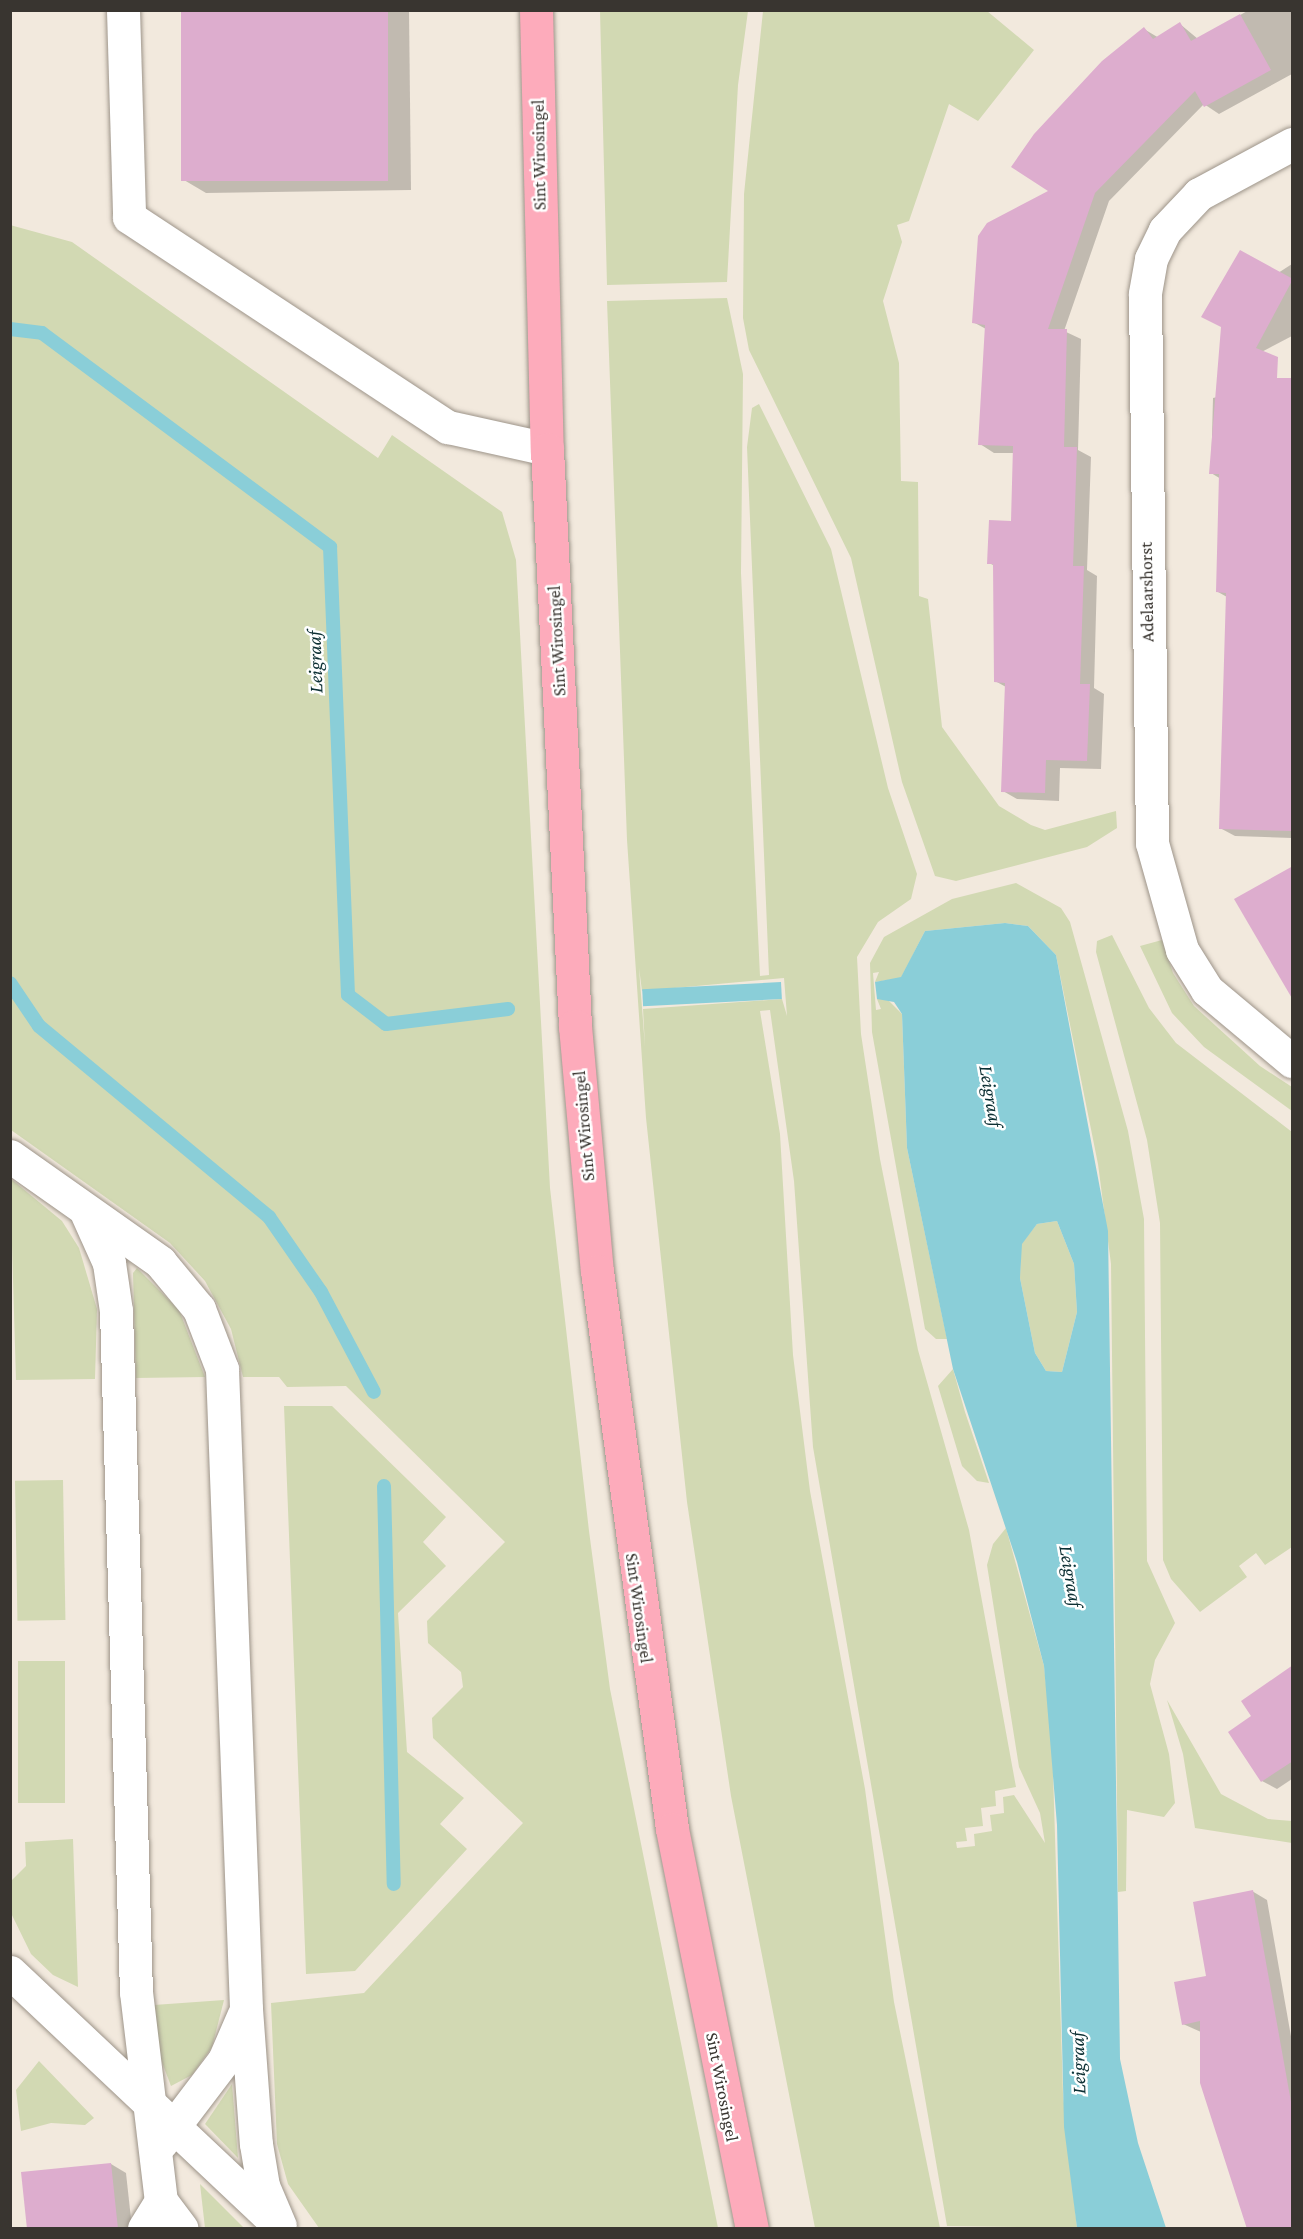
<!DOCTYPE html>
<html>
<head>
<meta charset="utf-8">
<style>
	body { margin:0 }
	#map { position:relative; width:1303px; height:2239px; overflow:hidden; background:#f2e9dd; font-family:"Crimson Pro",serif }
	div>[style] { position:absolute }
	.green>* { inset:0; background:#d2d9b3; transform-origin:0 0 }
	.water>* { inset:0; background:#8aced8; transform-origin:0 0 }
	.shadow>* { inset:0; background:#0003 }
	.stream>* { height:14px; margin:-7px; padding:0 7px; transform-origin:7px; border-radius:7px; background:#8aced8 }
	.building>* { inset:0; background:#ddadce; transform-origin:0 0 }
	.roads { filter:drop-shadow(0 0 2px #9d9489) drop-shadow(0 0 2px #9d9489) }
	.minor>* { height:33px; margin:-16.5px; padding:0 16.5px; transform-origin:16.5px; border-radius:16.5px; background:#fff }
	.major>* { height:33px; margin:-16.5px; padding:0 16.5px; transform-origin:16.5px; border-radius:16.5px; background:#fdabbb }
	span { translate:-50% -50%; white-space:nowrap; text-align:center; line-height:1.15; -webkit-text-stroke:5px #fff; paint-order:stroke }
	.street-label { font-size:18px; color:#393530 }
	.water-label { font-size:20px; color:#0d3034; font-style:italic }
	.frame { position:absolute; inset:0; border:12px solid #393530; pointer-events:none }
</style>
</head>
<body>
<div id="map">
	<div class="green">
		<div style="clip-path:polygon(600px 11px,748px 11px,738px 85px,727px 282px,607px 285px)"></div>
		<div style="clip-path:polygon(763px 11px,987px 11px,1034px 50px,978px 121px,949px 104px,909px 221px,897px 225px,902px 242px,883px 301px,899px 363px,901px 481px,918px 482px,919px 596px,928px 599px,942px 727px,999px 806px,1031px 825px,1045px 830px,1116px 811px,1117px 828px,1087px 847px,956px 881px,935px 876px,902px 782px,851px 558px,749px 350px,743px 318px,744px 194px)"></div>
		<div style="clip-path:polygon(10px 225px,72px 242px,378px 458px,392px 435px,502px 512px,516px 560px,550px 1188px,589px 1531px,610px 1689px,718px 2228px,319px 2228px,288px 2184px,277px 2144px,271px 2003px,364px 1993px,523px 1823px,433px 1738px,432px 1718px,463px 1687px,461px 1672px,428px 1643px,427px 1621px,505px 1542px,346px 1386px,287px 1387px,279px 1377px,243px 1377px,231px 1329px,205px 1281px,170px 1243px,11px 1130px)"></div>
		<div style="clip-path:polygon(evenodd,727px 298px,743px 374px,741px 573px,760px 976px,769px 975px,747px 447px,752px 408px,759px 404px,831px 549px,888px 788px,917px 874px,911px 899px,878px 922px,857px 957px,861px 1034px,880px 1159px,918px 1350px,969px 1530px,1016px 1787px,995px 1791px,996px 1806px,981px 1808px,983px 1826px,965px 1828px,967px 1841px,956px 1842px,957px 1848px,975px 1846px,974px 1834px,992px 1831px,990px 1815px,1004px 1813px,1003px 1797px,1014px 1795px,1045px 1843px,1040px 1813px,1019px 1767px,987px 1565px,993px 1544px,1006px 1528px,1044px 1666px,1052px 1740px,1063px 2094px,1077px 2228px,947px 2226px,813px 1447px,794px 1181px,770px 1010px,760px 1011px,780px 1134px,793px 1355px,810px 1491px,865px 1789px,894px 2002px,940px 2228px,815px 2228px,731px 1796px,687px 1502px,646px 1118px,627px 840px,607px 301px,727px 298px,639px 968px,642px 991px,784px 978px,787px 1016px,782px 999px,643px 1009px,645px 1047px,639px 968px)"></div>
		<div style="clip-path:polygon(1016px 883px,1061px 908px,1070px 922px,1128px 1131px,1144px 1219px,1147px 1561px,1175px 1623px,1155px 1660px,1150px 1684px,1169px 1754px,1175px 1803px,1164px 1817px,1127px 1810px,1126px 1891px,1118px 1892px,1111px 1264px,1098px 1164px,1056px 955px,1028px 926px,1005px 923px,925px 931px,901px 978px,875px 982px,879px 972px,873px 973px,876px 1010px,881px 1009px,877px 999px,886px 998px,902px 1014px,907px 1148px,947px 1339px,936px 1339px,925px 1329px,872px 1032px,870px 963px,884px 937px,952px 899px)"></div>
		<div style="clip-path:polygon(1112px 935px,1149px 1008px,1176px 1043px,1292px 1132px,1292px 1547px,1265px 1565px,1256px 1553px,1239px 1566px,1247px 1577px,1200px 1612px,1171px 1579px,1163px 1560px,1160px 1223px,1147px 1140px,1096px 952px,1097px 941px)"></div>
		<div style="clip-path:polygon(1162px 940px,1173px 973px,1194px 1006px,1260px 1066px,1292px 1087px,1292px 1111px,1204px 1047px,1172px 1013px,1140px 946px)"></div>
		<div style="clip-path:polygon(10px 1178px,62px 1221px,79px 1248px,97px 1309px,95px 1379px,16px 1380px)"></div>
		<div style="clip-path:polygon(1057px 1221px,1074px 1264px,1077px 1312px,1062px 1372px,1046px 1371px,1035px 1353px,1020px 1278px,1021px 1244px,1037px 1224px)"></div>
		<div style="clip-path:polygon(137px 1268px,179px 1310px,205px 1377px,136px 1378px,133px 1273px)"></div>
		<div style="clip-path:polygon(953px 1369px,965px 1412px,989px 1483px,977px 1481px,962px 1466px,938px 1386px)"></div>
		<div style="clip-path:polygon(284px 1406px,332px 1406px,446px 1517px,423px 1542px,446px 1566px,398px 1613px,407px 1752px,464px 1798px,440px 1824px,467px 1849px,355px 1971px,306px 1974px)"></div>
		<div style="left:63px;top:1480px;width:140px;height:48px;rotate:89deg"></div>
		<div style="left:18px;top:1661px;width:47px;height:142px"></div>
		<div style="clip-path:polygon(1167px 1700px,1221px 1794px,1268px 1819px,1292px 1821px,1292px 1843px,1195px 1828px,1183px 1754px)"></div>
		<div style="clip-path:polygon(73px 1839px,78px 1987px,53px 1975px,31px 1954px,10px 1911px,11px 1881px,26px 1866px,25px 1842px)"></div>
		<div style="clip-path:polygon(224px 2000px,212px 2047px,192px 2075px,171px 2086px,157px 2049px,154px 2005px)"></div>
		<div style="clip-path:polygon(39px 2061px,94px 2118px,85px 2125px,51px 2123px,21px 2131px,16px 2090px)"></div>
		<div style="clip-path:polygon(232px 2084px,238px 2158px,205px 2124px)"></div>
		<div style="clip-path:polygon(200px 2184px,244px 2228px,205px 2228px)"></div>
	</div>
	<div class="water">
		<div style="clip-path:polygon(evenodd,1005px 923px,1028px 926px,1056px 955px,1108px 1231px,1120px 2059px,1138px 2143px,1166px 2228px,1077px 2228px,1064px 2127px,1057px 1825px,1044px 1666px,1017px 1562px,953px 1369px,907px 1148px,902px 1014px,894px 1002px,877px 999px,875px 982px,901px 977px,925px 931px,1005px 923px,1057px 1221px,1074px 1264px,1077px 1312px,1062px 1372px,1046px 1371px,1035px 1353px,1020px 1278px,1022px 1244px,1037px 1224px,1057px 1221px)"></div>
		<div style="left:781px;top:982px;width:17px;height:139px;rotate:87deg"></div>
	</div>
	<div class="shadow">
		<div style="clip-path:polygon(182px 10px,409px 10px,411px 190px,206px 193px,184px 180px)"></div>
		<div style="clip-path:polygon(1249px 10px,1292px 10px,1292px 74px,1219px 114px,1204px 104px,1109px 201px,1064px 331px,1081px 339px,1078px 450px,1091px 457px,1087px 570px,1097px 576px,1094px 688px,1104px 694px,1101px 769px,1060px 768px,1059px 801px,1017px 799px,1003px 791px,1006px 687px,995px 681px,995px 566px,989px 563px,1012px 522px,1015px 453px,994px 453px,980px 444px,986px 329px,973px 322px,1144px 29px,1159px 38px,1180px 24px,1198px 39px)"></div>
		<div style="clip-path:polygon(1292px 264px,1292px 336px,1235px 366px,1278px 273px)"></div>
		<div style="clip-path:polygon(1292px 380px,1292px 838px,1235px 836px,1220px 828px,1227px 597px,1218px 592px,1221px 479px,1211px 473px,1213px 398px)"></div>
		<div style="clip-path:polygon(1292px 1667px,1292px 1779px,1277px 1789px,1262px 1781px,1253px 1717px)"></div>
		<div style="clip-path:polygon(1252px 1891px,1267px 1900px,1292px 2042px,1292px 2228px,1201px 2032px,1183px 2024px)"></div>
		<div style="clip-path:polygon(111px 2164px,126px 2173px,132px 2228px,28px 2228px)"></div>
	</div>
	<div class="stream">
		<div style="left:10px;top:329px;width:32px;rotate:7deg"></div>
		<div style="left:42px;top:333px;width:359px;rotate:36.6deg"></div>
		<div style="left:330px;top:547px;width:448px;rotate:87.7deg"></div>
		<div style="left:348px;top:995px;width:48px;rotate:37.3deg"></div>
		<div style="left:386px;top:1024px;width:123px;rotate:-7deg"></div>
		<div style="left:10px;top:983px;width:52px;rotate:56deg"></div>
		<div style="left:39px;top:1026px;width:299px;rotate:39.7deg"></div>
		<div style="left:269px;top:1217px;width:91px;rotate:55.3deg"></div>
		<div style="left:321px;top:1292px;width:113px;rotate:62.1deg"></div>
		<div style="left:384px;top:1486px;width:398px;rotate:88.6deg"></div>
	</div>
	<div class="building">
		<div style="left:181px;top:10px;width:207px;height:171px"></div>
		<div style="clip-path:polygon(1240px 14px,1271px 70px,1204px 107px,1195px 91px,1095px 193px,1048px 329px,1067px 329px,1064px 447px,1077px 447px,1073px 566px,1084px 566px,1080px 684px,1090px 684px,1087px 761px,1046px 760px,1045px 793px,1001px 792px,1005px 683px,994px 682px,993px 564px,987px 564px,989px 520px,1011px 521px,1013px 446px,978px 445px,985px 325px,972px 323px,978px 236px,987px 223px,1048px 191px,1011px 167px,1034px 134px,1102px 61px,1144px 27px,1153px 39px,1180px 22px,1191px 41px)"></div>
		<div style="clip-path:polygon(1240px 250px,1293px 279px,1256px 348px,1278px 357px,1277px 378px,1293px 378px,1293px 831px,1219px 829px,1226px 593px,1216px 592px,1219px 474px,1209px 474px,1221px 327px,1201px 317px)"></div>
		<div style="clip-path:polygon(1293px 866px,1293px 1000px,1234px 899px)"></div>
		<div style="clip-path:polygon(1293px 1665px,1293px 1761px,1261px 1782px,1228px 1732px,1251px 1716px,1241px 1701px)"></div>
		<div style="clip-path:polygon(1253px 1890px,1293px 2113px,1293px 2229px,1247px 2229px,1200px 2083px,1200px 2021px,1182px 2025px,1174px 1982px,1206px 1976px,1193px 1902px)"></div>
		<div style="clip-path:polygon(111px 2163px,118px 2229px,27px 2229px,21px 2172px)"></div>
	</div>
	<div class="roads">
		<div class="minor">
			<div style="left:123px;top:10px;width:207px;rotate:88.3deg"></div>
			<div style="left:129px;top:217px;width:382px;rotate:33.4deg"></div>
			<div style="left:448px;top:427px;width:101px;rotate:12.5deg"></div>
			<div style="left:1292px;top:144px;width:106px;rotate:151.7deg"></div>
			<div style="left:1199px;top:194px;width:50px;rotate:133.4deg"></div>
			<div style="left:1165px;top:230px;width:32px;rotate:116deg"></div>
			<div style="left:1151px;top:259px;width:36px;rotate:100deg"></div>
			<div style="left:1145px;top:294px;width:549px;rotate:89.27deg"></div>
			<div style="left:1152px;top:843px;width:111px;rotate:74.3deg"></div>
			<div style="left:1182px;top:950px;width:47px;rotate:58deg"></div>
			<div style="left:1207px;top:990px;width:111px;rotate:39.9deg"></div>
			<div style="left:10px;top:1156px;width:184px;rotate:35.2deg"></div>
			<div style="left:160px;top:1262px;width:61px;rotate:50.3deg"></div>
			<div style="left:199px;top:1309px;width:64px;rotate:69deg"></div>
			<div style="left:222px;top:1369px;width:640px;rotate:87.85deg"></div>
			<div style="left:246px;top:2009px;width:135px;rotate:85.8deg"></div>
			<div style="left:256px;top:2144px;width:43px;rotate:80.5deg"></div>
			<div style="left:263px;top:2186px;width:43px;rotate:67deg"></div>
			<div style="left:87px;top:1214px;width:54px;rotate:65.8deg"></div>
			<div style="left:109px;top:1263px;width:49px;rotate:81.7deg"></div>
			<div style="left:116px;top:1311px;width:681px;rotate:88.32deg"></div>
			<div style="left:136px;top:1992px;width:210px;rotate:83.2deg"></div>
			<div style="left:161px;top:2201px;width:32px;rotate:122deg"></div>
			<div style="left:10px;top:1972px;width:360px;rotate:43.3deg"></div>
			<div style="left:161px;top:2143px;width:104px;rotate:-52.8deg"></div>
			<div style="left:224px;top:2060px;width:48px;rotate:-66.6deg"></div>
			<div style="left:161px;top:2201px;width:34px;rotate:53deg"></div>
		</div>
		<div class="major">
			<div style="left:536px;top:10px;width:439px;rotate:88.6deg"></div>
			<div style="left:547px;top:449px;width:578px;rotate:87.22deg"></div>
			<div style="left:575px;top:1026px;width:246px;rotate:84.9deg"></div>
			<div style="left:597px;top:1271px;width:563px;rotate:82.34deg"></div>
			<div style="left:672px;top:1829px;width:407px;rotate:78.7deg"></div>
		</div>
	</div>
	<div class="street-label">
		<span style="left:539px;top:155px;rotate:-91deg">Sint Wirosingel</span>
		<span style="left:1147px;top:592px;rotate:-91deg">Adelaarshorst</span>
		<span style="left:557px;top:641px;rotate:-93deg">Sint Wirosingel</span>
		<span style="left:584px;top:1126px;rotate:-95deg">Sint Wirosingel</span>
		<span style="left:639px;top:1608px;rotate:82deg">Sint Wirosingel</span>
		<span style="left:722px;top:2087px;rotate:79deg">Sint Wirosingel</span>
	</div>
	<div class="water-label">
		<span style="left:315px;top:662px;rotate:-92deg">Leigraaf</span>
		<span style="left:991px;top:1096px;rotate:80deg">Leigraaf</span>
		<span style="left:1071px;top:1576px;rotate:80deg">Leigraaf</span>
		<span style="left:1078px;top:2063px;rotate:-92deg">Leigraaf</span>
	</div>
	<div class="frame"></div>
</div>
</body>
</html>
